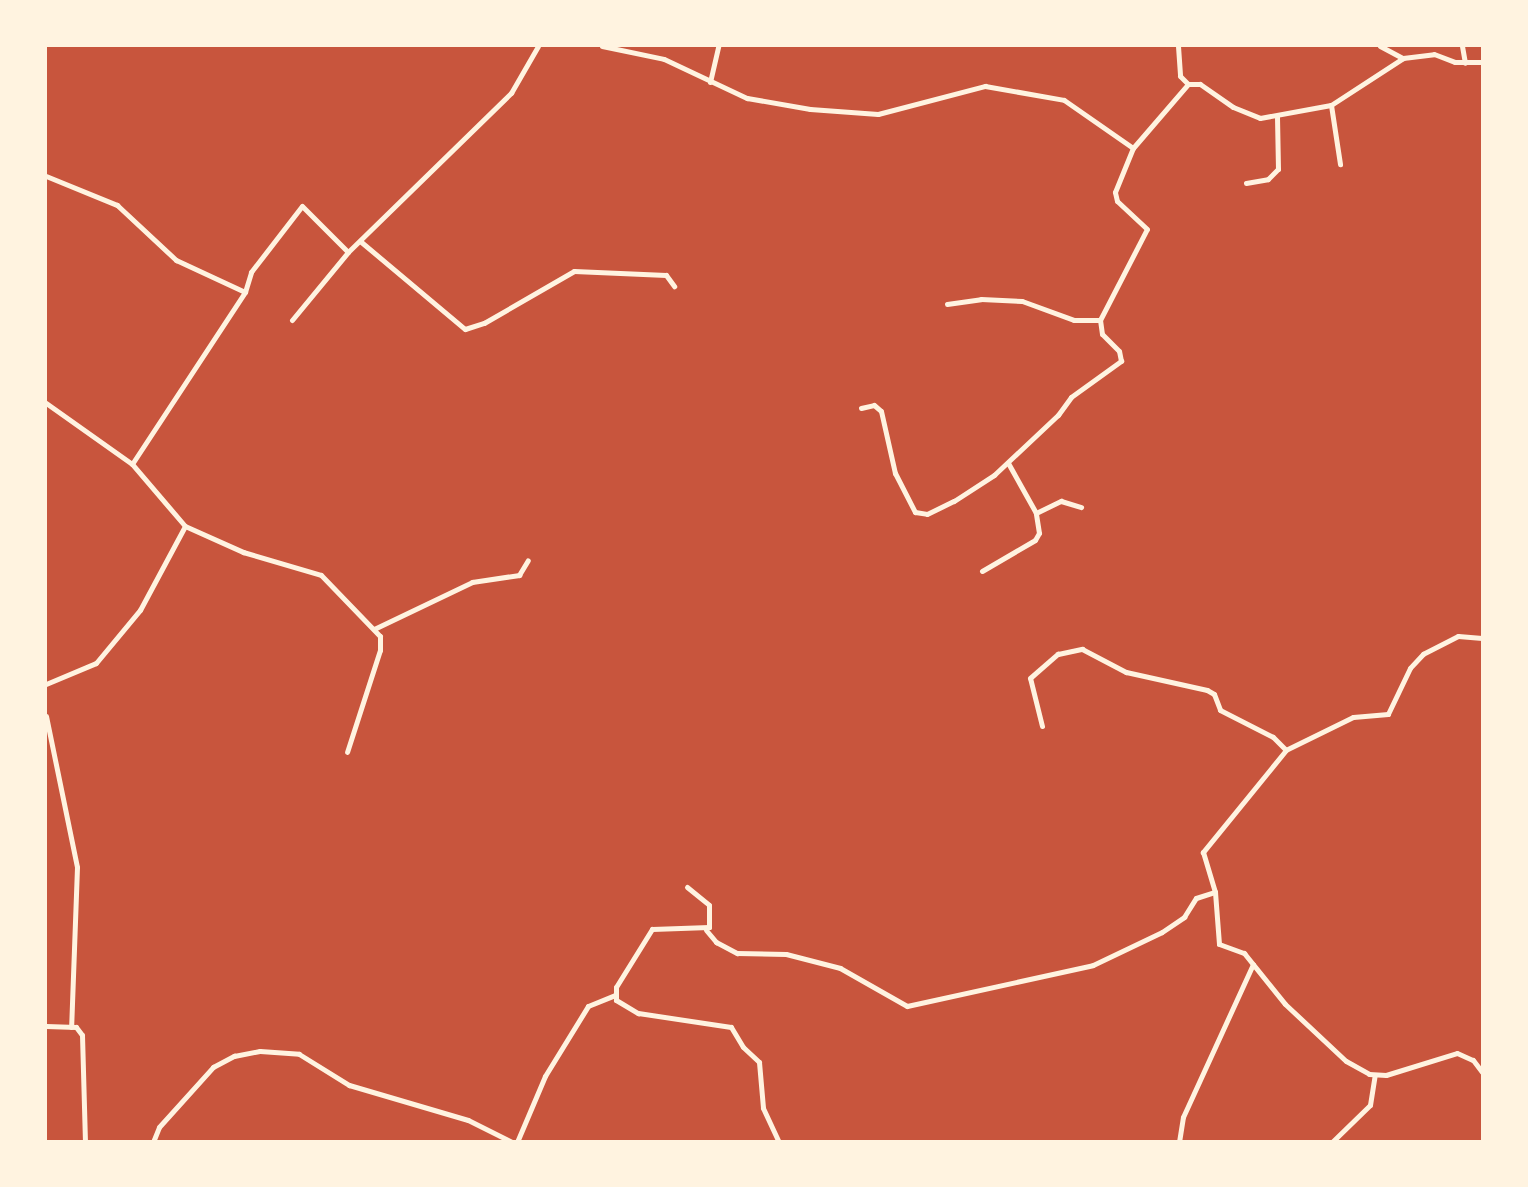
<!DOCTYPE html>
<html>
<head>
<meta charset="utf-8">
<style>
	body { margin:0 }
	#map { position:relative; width:1528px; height:1187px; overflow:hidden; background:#c8553d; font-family:"Fira Sans",sans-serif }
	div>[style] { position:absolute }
	.minor>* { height:5px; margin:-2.5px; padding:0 2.5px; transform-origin:2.5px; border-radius:2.5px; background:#fff3e0 }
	span { translate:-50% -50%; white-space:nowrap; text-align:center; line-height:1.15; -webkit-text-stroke:7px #fff3e0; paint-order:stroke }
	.frame { position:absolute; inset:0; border:47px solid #fff3e0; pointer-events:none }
</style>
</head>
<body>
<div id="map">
	<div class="minor">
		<div style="left:602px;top:46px;width:63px;rotate:11.8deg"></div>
		<div style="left:664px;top:59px;width:92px;rotate:25.2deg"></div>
		<div style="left:747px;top:98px;width:64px;rotate:9.9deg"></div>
		<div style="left:810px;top:109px;width:68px;rotate:4.2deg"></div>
		<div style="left:878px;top:114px;width:111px;rotate:-14.7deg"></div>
		<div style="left:985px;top:86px;width:80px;rotate:10deg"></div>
		<div style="left:1064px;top:100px;width:84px;rotate:34.8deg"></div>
		<div style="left:1178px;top:46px;width:30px;rotate:86deg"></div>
		<div style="left:1180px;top:76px;width:11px;rotate:45deg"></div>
		<div style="left:1380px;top:46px;width:26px;rotate:28deg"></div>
		<div style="left:1462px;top:46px;width:17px;rotate:80deg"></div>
		<div style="left:710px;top:82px;width:37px;rotate:-77deg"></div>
		<div style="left:1331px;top:105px;width:60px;rotate:81.3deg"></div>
		<div style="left:46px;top:176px;width:77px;rotate:22.2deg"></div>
		<div style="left:117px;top:205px;width:81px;rotate:43deg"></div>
		<div style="left:176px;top:260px;width:76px;rotate:24.9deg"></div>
		<div style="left:1246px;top:183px;width:22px;rotate:-10deg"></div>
		<div style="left:1268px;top:179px;width:14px;rotate:-45deg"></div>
		<div style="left:1278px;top:169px;width:53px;rotate:-91.1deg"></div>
		<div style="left:360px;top:241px;width:137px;rotate:40deg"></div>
		<div style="left:465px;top:329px;width:20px;rotate:-18deg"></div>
		<div style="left:484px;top:323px;width:104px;rotate:-30deg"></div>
		<div style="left:574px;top:271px;width:92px;rotate:2.5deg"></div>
		<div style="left:666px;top:275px;width:14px;rotate:54deg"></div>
		<div style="left:947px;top:304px;width:34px;rotate:-8deg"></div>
		<div style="left:981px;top:299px;width:41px;rotate:2.8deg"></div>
		<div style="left:1022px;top:301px;width:55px;rotate:20.1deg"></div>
		<div style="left:1074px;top:320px;width:26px"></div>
		<div style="left:292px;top:320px;width:88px;rotate:-50.5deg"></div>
		<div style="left:348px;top:252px;width:228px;rotate:-44.3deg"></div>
		<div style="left:511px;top:93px;width:54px;rotate:-60.1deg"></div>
		<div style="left:46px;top:403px;width:105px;rotate:35.3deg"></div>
		<div style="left:861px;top:408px;width:13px;rotate:-13deg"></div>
		<div style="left:874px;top:405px;width:9px;rotate:41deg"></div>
		<div style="left:881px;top:411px;width:64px;rotate:77.3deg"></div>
		<div style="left:895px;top:473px;width:44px;rotate:62.9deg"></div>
		<div style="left:915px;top:512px;width:12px;rotate:9deg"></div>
		<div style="left:927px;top:514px;width:30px;rotate:-26deg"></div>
		<div style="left:954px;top:501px;width:48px;rotate:-33deg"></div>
		<div style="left:994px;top:475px;width:88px;rotate:-43.2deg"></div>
		<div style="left:1058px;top:415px;width:22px;rotate:-54deg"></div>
		<div style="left:1071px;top:397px;width:62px;rotate:-35.8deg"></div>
		<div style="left:1121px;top:361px;width:10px;rotate:-101deg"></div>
		<div style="left:1119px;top:351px;width:24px;rotate:-135deg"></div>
		<div style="left:1102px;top:334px;width:14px;rotate:-98deg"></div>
		<div style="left:1100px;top:320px;width:102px;rotate:-62.7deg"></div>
		<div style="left:1147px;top:229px;width:41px;rotate:-137deg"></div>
		<div style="left:1117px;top:201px;width:9px;rotate:-103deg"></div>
		<div style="left:1115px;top:192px;width:48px;rotate:-67.8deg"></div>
		<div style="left:1133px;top:148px;width:84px;rotate:-49.3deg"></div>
		<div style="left:1188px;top:84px;width:12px"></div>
		<div style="left:1200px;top:84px;width:40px;rotate:34.9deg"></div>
		<div style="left:1233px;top:107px;width:29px;rotate:22deg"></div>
		<div style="left:1260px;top:118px;width:72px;rotate:-10.4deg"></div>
		<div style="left:1331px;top:105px;width:86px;rotate:-33.1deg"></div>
		<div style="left:1403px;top:58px;width:31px;rotate:-7deg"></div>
		<div style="left:1434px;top:54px;width:22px;rotate:21deg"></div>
		<div style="left:1455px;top:62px;width:27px"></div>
		<div style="left:1036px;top:513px;width:28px;rotate:-26deg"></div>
		<div style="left:1061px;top:501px;width:21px;rotate:17deg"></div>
		<div style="left:185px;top:526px;width:64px;rotate:24.1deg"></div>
		<div style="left:243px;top:552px;width:81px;rotate:16.4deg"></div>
		<div style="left:321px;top:575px;width:85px;rotate:46deg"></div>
		<div style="left:380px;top:636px;width:14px;rotate:90deg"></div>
		<div style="left:380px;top:650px;width:107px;rotate:107.9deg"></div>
		<div style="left:982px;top:571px;width:61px;rotate:-30.3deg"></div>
		<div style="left:1035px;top:540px;width:8px;rotate:-60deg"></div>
		<div style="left:1039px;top:533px;width:20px;rotate:-99deg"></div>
		<div style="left:1036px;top:513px;width:57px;rotate:-119.2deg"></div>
		<div style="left:374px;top:629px;width:109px;rotate:-25.6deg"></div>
		<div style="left:472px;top:582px;width:48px;rotate:-8.5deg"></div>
		<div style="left:519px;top:575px;width:17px;rotate:-59deg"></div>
		<div style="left:1482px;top:638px;width:24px;rotate:-175deg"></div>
		<div style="left:1458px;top:636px;width:39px;rotate:153deg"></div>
		<div style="left:1423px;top:654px;width:19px;rotate:133deg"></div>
		<div style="left:1410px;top:668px;width:51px;rotate:115.6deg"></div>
		<div style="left:1388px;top:714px;width:35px;rotate:175deg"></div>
		<div style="left:1353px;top:717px;width:75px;rotate:153.8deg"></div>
		<div style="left:1286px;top:750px;width:132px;rotate:129.1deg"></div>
		<div style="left:1203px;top:852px;width:42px;rotate:73.3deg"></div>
		<div style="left:1215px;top:892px;width:52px;rotate:85.6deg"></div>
		<div style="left:1219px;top:944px;width:27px;rotate:20deg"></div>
		<div style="left:1244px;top:953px;width:65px;rotate:51.2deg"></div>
		<div style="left:1285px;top:1004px;width:83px;rotate:43.1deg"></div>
		<div style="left:1346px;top:1061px;width:26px;rotate:29deg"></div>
		<div style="left:1369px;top:1074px;width:17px;rotate:3deg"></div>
		<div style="left:1386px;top:1075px;width:74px;rotate:-17.2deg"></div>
		<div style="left:1457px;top:1053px;width:17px;rotate:24deg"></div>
		<div style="left:1473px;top:1060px;width:15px;rotate:53deg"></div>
		<div style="left:46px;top:684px;width:54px;rotate:-22.8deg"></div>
		<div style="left:96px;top:663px;width:69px;rotate:-50.3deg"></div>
		<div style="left:140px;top:610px;width:95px;rotate:-61.8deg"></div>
		<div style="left:185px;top:526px;width:82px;rotate:-130.5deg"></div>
		<div style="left:132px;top:464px;width:206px;rotate:-56.7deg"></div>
		<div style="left:245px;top:292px;width:21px;rotate:-73deg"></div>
		<div style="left:251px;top:272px;width:83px;rotate:-52.3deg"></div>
		<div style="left:302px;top:206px;width:65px;rotate:45deg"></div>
		<div style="left:46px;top:716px;width:154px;rotate:78.4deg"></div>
		<div style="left:77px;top:867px;width:160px;rotate:92.1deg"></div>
		<div style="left:1042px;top:726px;width:49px;rotate:-104deg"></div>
		<div style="left:1030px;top:678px;width:37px;rotate:-41deg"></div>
		<div style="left:1058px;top:654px;width:25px;rotate:-12deg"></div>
		<div style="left:1082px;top:649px;width:50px;rotate:27.6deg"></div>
		<div style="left:1126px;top:672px;width:83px;rotate:12.5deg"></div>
		<div style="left:1207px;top:690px;width:8px;rotate:30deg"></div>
		<div style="left:1214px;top:694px;width:17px;rotate:69deg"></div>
		<div style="left:1220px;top:710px;width:59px;rotate:27deg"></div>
		<div style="left:1273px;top:737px;width:18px;rotate:45deg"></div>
		<div style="left:687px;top:887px;width:28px;rotate:39deg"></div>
		<div style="left:709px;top:905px;width:22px;rotate:90deg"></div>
		<div style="left:709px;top:927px;width:57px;rotate:178deg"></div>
		<div style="left:652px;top:929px;width:68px;rotate:121.8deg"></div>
		<div style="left:616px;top:987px;width:13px;rotate:90deg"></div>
		<div style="left:616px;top:1000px;width:26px;rotate:31deg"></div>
		<div style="left:638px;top:1013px;width:94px;rotate:8.6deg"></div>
		<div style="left:731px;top:1027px;width:23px;rotate:59deg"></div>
		<div style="left:743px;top:1047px;width:22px;rotate:43deg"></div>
		<div style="left:759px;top:1062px;width:46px;rotate:85deg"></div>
		<div style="left:763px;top:1108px;width:38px;rotate:65deg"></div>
		<div style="left:706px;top:930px;width:16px;rotate:50deg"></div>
		<div style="left:716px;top:942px;width:24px;rotate:28deg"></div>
		<div style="left:737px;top:953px;width:49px;rotate:1.2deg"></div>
		<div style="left:786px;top:954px;width:56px;rotate:14.5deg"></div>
		<div style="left:840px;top:968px;width:77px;rotate:29.6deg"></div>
		<div style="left:907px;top:1006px;width:190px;rotate:-12.4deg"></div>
		<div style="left:1093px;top:965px;width:76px;rotate:-25.6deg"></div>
		<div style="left:1162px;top:932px;width:27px;rotate:-34deg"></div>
		<div style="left:1184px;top:917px;width:22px;rotate:-58deg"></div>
		<div style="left:1196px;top:898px;width:20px;rotate:-18deg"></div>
		<div style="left:46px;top:1026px;width:30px;rotate:2deg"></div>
		<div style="left:76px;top:1027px;width:10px;rotate:53deg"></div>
		<div style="left:82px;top:1035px;width:107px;rotate:88.4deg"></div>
		<div style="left:153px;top:1142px;width:16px;rotate:-68deg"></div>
		<div style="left:159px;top:1127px;width:81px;rotate:-48deg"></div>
		<div style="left:213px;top:1067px;width:24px;rotate:-28deg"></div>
		<div style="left:234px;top:1056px;width:26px;rotate:-11deg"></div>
		<div style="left:260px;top:1051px;width:39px;rotate:4deg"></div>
		<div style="left:299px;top:1054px;width:59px;rotate:31.8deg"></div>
		<div style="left:349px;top:1085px;width:124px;rotate:16.4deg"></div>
		<div style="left:468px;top:1120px;width:49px;rotate:26.6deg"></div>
		<div style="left:517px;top:1142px;width:72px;rotate:-67deg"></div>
		<div style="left:545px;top:1076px;width:82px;rotate:-58.4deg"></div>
		<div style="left:588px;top:1006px;width:29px;rotate:-22deg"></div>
		<div style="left:1179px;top:1142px;width:25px;rotate:-81deg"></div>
		<div style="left:1183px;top:1117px;width:168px;rotate:-65.4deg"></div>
		<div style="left:1332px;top:1142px;width:53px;rotate:-44.2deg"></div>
		<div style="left:1370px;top:1105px;width:30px;rotate:-81deg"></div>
	</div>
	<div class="frame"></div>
</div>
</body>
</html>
